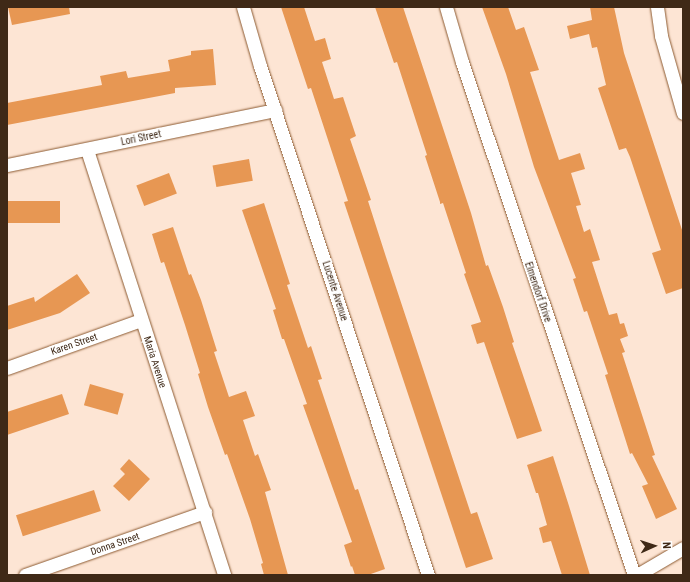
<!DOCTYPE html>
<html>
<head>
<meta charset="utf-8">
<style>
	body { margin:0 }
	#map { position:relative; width:690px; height:582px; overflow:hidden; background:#fde5d4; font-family:"Roboto Condensed",sans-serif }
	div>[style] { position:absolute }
	.building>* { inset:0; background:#e79753; transform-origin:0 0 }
	.roads { filter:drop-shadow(0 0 1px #8c5a31) drop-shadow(0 0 1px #8c5a31) }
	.street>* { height:13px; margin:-6.5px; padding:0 6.5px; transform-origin:6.5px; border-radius:6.5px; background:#fff }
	span { translate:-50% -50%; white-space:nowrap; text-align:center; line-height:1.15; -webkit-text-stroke:3.5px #fff; paint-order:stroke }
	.street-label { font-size:10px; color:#3f2917 }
	.frame { position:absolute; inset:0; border:8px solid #3f2917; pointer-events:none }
	.north { position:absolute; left:634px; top:526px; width:40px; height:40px; -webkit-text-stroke:3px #fff; paint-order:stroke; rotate:87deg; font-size:11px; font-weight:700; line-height:16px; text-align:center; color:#3f2917 }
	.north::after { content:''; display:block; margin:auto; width:14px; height:18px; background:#3f2917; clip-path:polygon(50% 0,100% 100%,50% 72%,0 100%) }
</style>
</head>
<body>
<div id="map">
	<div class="building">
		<div style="clip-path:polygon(8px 7px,69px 7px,70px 14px,12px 25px)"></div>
		<div style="clip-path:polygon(281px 7px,304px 7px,315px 41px,325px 38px,331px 59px,322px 62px,334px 99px,343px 97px,356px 136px,350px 139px,371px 200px,368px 201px,386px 257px,471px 514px,477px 512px,493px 559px,466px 568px,344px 202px,348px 201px,311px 88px,308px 89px)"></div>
		<div style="clip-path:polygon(375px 7px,403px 7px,471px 213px,486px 266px,488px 265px,503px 307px,514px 342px,512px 343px,542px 431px,517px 439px,484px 342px,477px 344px,471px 325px,481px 322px,464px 274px,466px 273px,443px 203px,440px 204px,440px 202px,425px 156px,427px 155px,397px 62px,394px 63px)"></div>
		<div style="clip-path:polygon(482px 7px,508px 7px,516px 30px,524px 27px,539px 70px,530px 72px,559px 160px,580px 153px,585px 169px,571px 173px,581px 205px,576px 206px,584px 232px,590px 229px,600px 260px,592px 262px,609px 315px,617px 313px,620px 324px,624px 323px,628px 336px,620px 339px,625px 352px,622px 353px,655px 455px,652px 456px,677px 509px,656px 519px,642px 486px,648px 484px,632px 453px,630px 454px,605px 375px,608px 374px,587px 311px,584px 312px,573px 279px,576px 278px,534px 167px,506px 74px)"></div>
		<div style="clip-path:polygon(590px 7px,614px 7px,624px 53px,683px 233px,683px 288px,666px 294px,652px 253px,661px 250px,630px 157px,626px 148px,619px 150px,598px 88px,606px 85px,597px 47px,592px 48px,589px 34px,570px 39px,567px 26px,592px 20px)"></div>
		<div style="clip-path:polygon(213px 49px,216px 85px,175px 88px,175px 93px,7px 125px,7px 103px,102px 85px,100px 76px,126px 71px,128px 78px,170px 71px,168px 60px,191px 55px,191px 51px)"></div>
		<div style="left:249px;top:159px;width:22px;height:37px;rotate:80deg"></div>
		<div style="left:169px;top:173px;width:22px;height:35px;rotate:69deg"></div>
		<div style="left:7px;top:201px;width:53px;height:22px"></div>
		<div style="clip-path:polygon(264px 203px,290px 284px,287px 285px,308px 348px,311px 346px,322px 379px,318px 380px,355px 490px,358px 489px,385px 569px,368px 575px,355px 575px,352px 566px,351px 567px,344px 545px,352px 542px,303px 405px,307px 404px,284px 339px,282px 339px,273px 310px,276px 309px,242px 210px)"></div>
		<div style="clip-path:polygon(173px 227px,189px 275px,191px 274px,201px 300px,217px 351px,214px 352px,229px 397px,246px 391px,255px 416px,243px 420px,255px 456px,258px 454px,271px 490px,265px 492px,288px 575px,264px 575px,261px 564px,263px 563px,250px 519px,227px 454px,225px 455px,208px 407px,198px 374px,200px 373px,185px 325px,164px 262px,161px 263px,152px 234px)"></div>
		<div style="clip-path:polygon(77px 274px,90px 293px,60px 313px,7px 330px,7px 306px,34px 297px,35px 302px)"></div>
		<div style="left:90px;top:384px;width:35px;height:22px;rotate:16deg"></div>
		<div style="clip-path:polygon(62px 394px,69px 414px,7px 435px,7px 412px)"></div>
		<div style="clip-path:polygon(553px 456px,569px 506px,590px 575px,562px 575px,551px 541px,543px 543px,539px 528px,547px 525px,538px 493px,536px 493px,527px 465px)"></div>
		<div style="clip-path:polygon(129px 459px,150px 479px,129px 501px,113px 486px,125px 474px,120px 469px)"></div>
		<div style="left:94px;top:490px;width:22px;height:82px;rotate:72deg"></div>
	</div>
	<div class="roads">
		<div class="street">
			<div style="left:243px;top:7px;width:61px;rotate:73.9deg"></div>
			<div style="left:260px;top:66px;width:536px;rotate:71.73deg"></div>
			<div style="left:446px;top:7px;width:57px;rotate:73.8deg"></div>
			<div style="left:462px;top:62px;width:541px;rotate:71.46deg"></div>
			<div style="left:657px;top:7px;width:29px;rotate:82deg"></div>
			<div style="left:661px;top:36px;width:80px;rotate:74.1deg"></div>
			<div style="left:87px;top:150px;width:447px;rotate:72.1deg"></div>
			<div style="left:7px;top:165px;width:274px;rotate:-11.6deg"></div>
			<div style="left:7px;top:368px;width:142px;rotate:-19.7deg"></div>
			<div style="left:25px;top:575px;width:191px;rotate:-19.3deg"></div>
			<div style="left:637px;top:575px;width:53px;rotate:-30.4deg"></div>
		</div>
	</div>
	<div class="street-label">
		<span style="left:141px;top:138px;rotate:-12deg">Lori Street</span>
		<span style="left:335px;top:291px;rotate:72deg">Lucente Avenue</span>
		<span style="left:538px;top:292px;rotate:71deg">Elmendorf Drive</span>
		<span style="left:74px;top:344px;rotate:-19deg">Karen Street</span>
		<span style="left:155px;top:362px;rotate:72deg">Maria Avenue</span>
		<span style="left:115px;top:544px;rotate:-19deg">Donna Street</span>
	</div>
	<div class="frame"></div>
	<div class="north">N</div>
</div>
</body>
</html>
